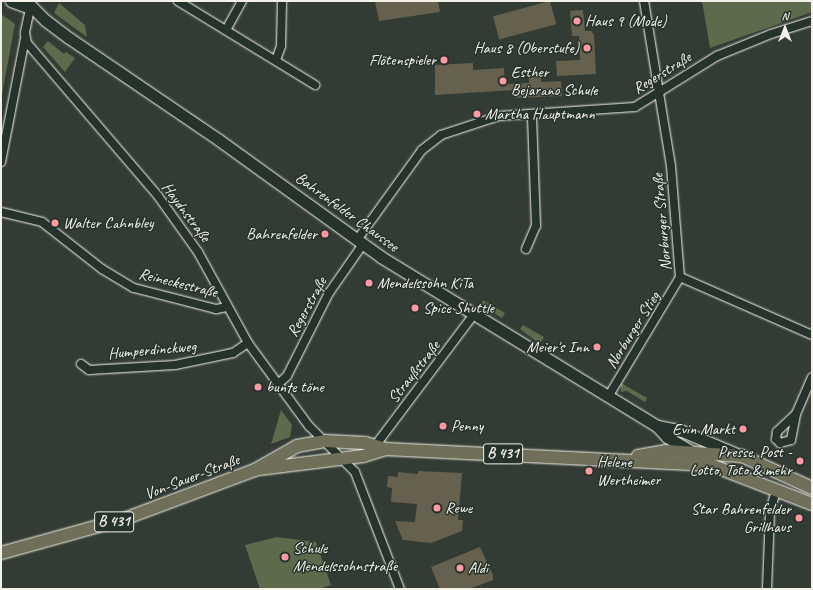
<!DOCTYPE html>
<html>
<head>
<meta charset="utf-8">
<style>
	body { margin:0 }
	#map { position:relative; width:813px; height:590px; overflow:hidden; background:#333c34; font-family:Caveat,sans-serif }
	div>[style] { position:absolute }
	.green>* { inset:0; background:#5d6b4c }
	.building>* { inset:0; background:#65614e; transform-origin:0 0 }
	.roads { filter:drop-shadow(0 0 1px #f4f1e8) drop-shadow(0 0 1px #f4f1e8) }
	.minor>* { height:8px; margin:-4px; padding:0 4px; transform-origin:4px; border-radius:4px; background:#26332d }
	.secondary>* { height:11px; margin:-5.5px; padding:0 5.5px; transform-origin:5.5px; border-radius:5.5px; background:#26332d }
	.primary>* { height:12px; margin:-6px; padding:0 6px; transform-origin:6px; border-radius:6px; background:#706f59 }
	.dots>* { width:11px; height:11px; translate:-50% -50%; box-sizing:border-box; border:2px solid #26332d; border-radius:50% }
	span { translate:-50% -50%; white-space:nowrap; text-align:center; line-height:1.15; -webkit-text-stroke:3px #26332d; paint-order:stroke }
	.shield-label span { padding:1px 3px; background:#26332d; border:1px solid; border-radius:3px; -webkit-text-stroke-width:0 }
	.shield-label { font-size:15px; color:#f4f1e8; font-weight:700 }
	.poi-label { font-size:16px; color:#f4f1e8 }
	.left { translate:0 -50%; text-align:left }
	.right { translate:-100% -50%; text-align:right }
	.street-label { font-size:16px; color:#f4f1e8 }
	.frame { position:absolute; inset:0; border:2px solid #f4f1e8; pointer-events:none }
	.north { position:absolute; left:765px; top:8px; width:40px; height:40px; -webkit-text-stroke:3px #26332d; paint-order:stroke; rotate:0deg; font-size:11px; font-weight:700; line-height:16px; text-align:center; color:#f4f1e8 }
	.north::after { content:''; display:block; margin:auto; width:14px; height:18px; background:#f4f1e8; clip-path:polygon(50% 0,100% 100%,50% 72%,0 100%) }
</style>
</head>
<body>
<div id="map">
	<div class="green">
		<div style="clip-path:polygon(702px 1px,812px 1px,812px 12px,710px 48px)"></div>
		<div style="clip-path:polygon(59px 3px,85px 25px,87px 37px,54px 13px)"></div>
		<div style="clip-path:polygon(1px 14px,15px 24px,1px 100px)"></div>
		<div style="clip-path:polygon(48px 41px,64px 54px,66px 52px,75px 58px,65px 72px,43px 47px)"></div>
		<div style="clip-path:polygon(483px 300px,505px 313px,502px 318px,489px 310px,485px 312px,479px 309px)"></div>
		<div style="clip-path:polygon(523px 325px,544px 337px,540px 344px,520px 329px)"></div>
		<div style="clip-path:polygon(621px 383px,647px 398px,645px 402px,627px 391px,621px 392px)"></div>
		<div style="clip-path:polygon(281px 410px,292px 425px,290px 437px,271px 444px)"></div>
		<div style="clip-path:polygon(277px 537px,316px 542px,331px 585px,319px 589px,260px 589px,245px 545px)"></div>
	</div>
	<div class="building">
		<div style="clip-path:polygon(375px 1px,438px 1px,440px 12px,379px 21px)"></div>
		<div style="left:550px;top:1px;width:24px;height:59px;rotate:75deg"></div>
		<div style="clip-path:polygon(583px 10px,585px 31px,591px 31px,594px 35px,596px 74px,557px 76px,556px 61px,580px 60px,579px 36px,572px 36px,570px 11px)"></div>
		<div style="clip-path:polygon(473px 63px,473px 70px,504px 68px,505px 84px,529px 83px,529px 77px,541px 77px,541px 82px,561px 81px,562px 96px,516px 98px,516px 90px,435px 95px,435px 65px)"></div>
		<div style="clip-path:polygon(418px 471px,462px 473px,458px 520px,463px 520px,462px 531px,431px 543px,403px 540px,395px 521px,415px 522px,417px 504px,391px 502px,392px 488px,387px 487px,388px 476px,398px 477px,398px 472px,418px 474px)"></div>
		<div style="clip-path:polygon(480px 547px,493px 575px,493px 580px,469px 589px,440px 589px,431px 567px)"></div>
	</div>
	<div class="roads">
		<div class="minor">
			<div style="left:178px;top:1px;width:161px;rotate:31.5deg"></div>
			<div style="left:644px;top:1px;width:167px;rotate:80.7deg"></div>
			<div style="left:671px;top:166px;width:111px;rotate:85.4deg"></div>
			<div style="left:680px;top:277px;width:144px;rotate:23.7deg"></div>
			<div style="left:31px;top:4px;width:30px;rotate:102deg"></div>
			<div style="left:25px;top:33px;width:10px;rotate:79deg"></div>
			<div style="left:27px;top:43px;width:201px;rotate:49.4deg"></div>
			<div style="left:158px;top:196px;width:69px;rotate:54.5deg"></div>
			<div style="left:198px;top:252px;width:104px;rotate:61.2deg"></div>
			<div style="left:248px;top:343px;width:103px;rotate:53.7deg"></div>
			<div style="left:309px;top:426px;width:65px;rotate:45deg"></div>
			<div style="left:355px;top:472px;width:125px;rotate:69deg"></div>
			<div style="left:226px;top:30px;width:33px;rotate:-61deg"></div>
			<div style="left:276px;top:60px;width:15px;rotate:-70deg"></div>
			<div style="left:281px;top:46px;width:45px;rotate:-88.7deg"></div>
			<div style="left:1px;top:162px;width:126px;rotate:-79deg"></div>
			<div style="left:1px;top:212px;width:42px;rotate:13.7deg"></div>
			<div style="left:42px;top:222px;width:76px;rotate:38.1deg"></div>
			<div style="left:102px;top:269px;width:37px;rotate:31deg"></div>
			<div style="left:134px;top:288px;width:85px;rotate:14.4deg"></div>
			<div style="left:216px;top:309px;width:11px;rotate:-10deg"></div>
			<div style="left:357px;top:240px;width:111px;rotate:-54.2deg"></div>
			<div style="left:422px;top:150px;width:24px;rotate:-38deg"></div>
			<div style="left:441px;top:135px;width:61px;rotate:-18.1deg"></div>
			<div style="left:499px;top:116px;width:136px;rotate:-3.8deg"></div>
			<div style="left:635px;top:107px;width:97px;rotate:-31.9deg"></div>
			<div style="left:717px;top:56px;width:58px;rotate:-22.2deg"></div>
			<div style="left:771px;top:34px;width:43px;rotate:-17.6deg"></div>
			<div style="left:526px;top:249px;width:25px;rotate:-67deg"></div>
			<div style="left:536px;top:226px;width:111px;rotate:-92.1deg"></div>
			<div style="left:81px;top:364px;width:10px;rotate:37deg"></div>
			<div style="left:89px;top:370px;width:86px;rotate:-3.3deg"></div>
			<div style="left:175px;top:365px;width:59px;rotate:-11.7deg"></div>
			<div style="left:233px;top:353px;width:18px;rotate:-34deg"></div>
			<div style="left:278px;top:384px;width:12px;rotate:-42deg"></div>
			<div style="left:287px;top:376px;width:93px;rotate:-63.2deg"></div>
			<div style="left:329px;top:293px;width:60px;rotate:-55.2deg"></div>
			<div style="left:608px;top:397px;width:140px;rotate:-59deg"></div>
			<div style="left:796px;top:414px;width:26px;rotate:137deg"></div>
			<div style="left:777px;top:432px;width:7px;rotate:98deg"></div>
			<div style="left:776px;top:439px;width:6px;rotate:45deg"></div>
			<div style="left:780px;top:443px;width:11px;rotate:-15deg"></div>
			<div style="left:791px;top:440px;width:26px;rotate:-79deg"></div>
			<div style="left:796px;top:414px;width:40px;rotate:-66.6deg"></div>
			<div style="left:375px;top:446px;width:165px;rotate:-53.1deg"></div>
			<div style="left:767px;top:589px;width:79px;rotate:-87.8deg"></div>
			<div style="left:770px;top:510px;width:22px;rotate:-72deg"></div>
		</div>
		<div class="secondary">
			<div style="left:11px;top:1px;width:20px;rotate:20deg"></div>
			<div style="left:26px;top:1px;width:27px;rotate:45deg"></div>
			<div style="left:45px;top:20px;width:30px;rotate:37deg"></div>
			<div style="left:69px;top:38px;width:181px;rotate:34.2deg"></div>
			<div style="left:219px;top:140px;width:200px;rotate:35.8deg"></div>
			<div style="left:381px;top:257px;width:324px;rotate:31.5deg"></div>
			<div style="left:657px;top:426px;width:15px;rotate:48deg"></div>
			<div style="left:667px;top:437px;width:33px;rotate:31deg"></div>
			<div style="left:657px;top:426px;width:25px;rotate:11deg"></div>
			<div style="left:682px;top:431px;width:62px;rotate:22.8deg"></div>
		</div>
		<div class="primary">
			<div style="left:638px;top:456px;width:28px;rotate:-10deg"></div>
			<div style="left:666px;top:451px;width:76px;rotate:3.8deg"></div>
			<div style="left:742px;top:456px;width:77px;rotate:24.6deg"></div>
			<div style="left:259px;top:469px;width:105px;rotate:-7.1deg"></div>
			<div style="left:363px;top:456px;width:24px;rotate:-17deg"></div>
			<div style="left:1px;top:553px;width:128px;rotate:-15.5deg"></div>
			<div style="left:124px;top:519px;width:140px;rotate:-20.5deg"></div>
			<div style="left:255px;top:470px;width:48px;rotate:-29.7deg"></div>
			<div style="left:297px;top:446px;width:28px;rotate:-10deg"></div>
			<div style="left:325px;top:441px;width:40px;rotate:2.9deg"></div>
			<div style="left:365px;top:443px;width:22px;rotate:16deg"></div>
			<div style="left:386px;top:449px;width:325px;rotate:2.8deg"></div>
			<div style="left:711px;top:465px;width:108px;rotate:21.1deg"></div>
		</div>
	</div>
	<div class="dots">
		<div style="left:577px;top:21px;background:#ff9aa2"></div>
		<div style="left:587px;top:48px;background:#ff9aa2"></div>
		<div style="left:444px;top:60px;background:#ff9aa2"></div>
		<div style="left:503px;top:81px;background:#ff9aa2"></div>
		<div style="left:477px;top:114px;background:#ff9aa2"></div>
		<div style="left:55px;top:223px;background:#ff9aa2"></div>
		<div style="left:325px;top:234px;background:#ff9aa2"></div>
		<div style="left:369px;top:283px;background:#ff9aa2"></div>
		<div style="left:415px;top:308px;background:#ff9aa2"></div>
		<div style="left:597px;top:347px;background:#ff9aa2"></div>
		<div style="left:258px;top:387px;background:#ff9aa2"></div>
		<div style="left:443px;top:426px;background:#ff9aa2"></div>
		<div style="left:743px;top:429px;background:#ff9aa2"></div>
		<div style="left:800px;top:461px;background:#ff9aa2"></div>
		<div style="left:589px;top:471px;background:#ff9aa2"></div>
		<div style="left:437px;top:508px;background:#ff9aa2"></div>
		<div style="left:799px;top:518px;background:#ff9aa2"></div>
		<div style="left:285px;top:557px;background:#ff9aa2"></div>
		<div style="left:460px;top:568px;background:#ff9aa2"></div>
	</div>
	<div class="shield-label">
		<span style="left:503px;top:454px">B 431</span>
		<span style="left:114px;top:522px">B 431</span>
	</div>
	<div class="poi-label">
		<span class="left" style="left:585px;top:21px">Haus 9 (Mode)</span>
		<span class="right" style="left:579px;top:48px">Haus 8 (Oberstufe)</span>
		<span class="right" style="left:436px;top:60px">Flötenspieler</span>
		<span class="left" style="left:511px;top:81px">Esther<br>Bejarano Schule</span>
		<span class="left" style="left:485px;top:114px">Martha Hauptmann</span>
		<span class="left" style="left:63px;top:223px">Walter Cahnbley</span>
		<span class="right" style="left:317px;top:234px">Bahrenfelder</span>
		<span class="left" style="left:377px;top:283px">Mendelssohn KiTa</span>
		<span class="left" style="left:423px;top:308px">Spice Shuttle</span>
		<span class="right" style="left:589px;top:347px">Meier's Inn</span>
		<span class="left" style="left:266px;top:387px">bunte töne</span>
		<span class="left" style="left:451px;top:426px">Penny</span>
		<span class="right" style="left:735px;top:429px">Evin Markt</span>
		<span class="right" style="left:792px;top:461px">Presse, Post -<br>Lotto, Toto &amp; mehr</span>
		<span class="left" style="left:597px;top:471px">Helene<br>Wertheimer</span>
		<span class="left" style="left:445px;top:508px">Rewe</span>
		<span class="right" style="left:791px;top:518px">Star Bahrenfelder<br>Grillhaus</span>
		<span class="left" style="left:293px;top:557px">Schule<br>Mendelssohnstraße</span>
		<span class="left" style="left:468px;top:568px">Aldi</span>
	</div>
	<div class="street-label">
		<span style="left:662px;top:73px;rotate:-32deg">Regerstraße</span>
		<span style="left:186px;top:212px;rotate:53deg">Haydnstraße</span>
		<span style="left:347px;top:212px;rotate:36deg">Bahrenfelder Chaussee</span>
		<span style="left:662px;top:222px;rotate:-95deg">Norburger Straße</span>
		<span style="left:178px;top:283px;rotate:14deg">Reineckestraße</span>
		<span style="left:307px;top:307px;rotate:-61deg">Regerstraße</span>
		<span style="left:633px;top:330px;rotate:-58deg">Norburger Stieg</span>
		<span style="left:152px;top:350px;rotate:-5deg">Humperdinckweg</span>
		<span style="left:414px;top:372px;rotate:-52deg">Straußstraße</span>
		<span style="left:192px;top:477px;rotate:-21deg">Von-Sauer-Straße</span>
	</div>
	<div class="frame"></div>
	<div class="north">N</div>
</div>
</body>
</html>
